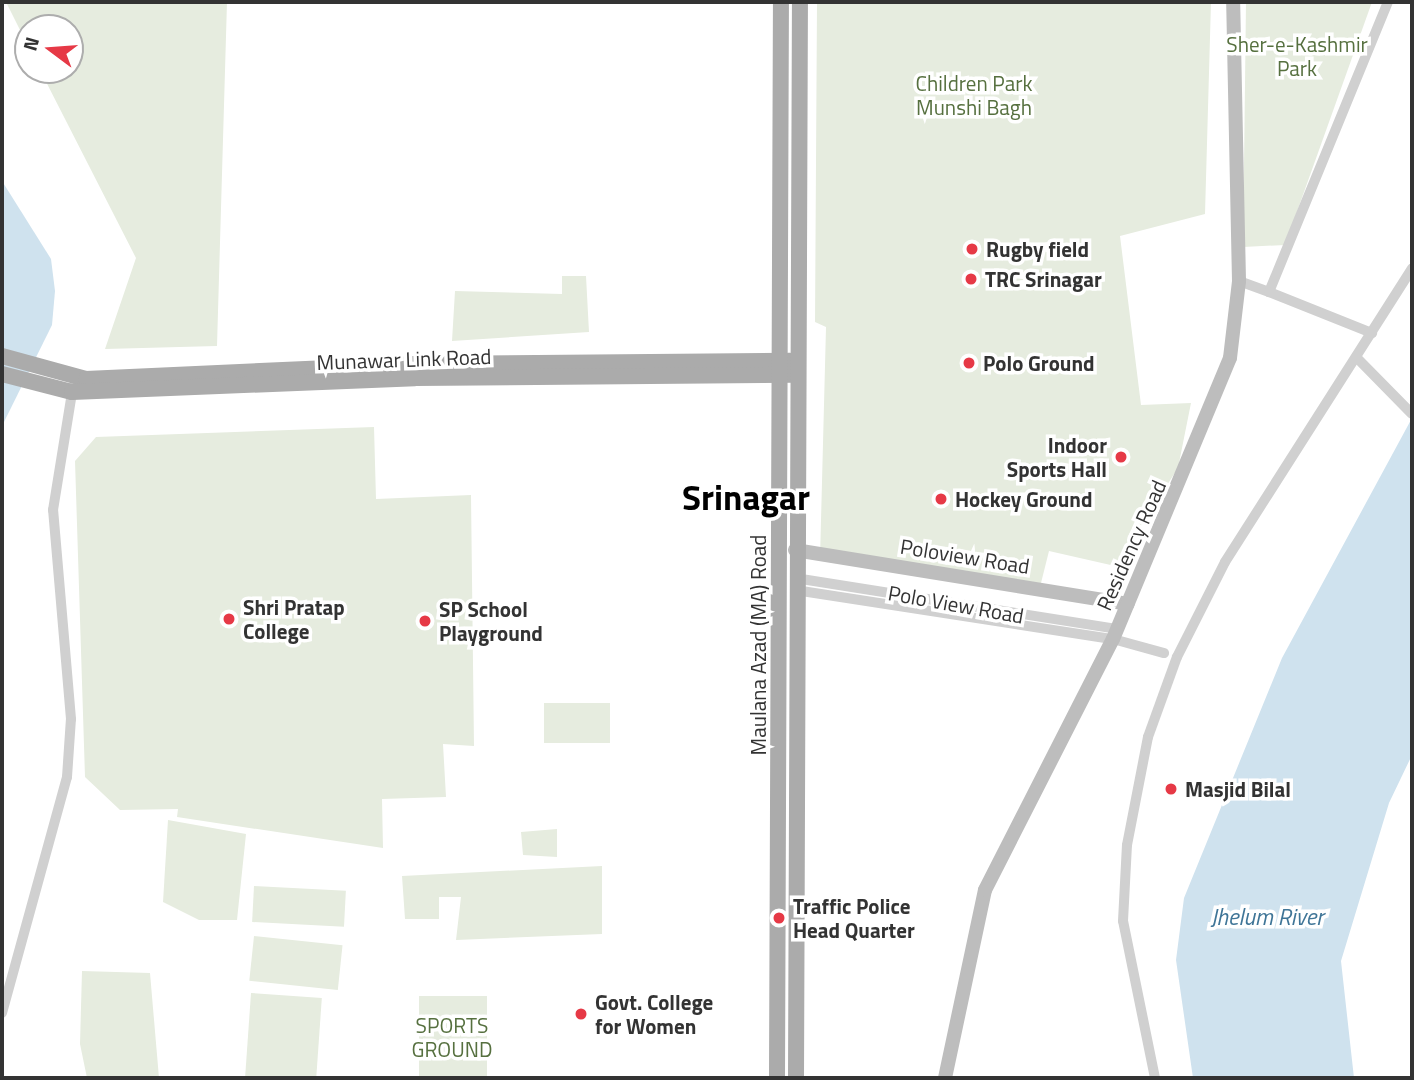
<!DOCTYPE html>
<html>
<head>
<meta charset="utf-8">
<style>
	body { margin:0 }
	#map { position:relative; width:1414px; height:1080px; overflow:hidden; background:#fff; font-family:"Titillium Web",sans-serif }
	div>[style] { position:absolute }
	.green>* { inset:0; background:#e6ecdf; transform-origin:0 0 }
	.water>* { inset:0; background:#cfe2ee }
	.street>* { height:10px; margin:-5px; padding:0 5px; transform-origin:5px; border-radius:5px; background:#d0d0d0 }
	.secondary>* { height:14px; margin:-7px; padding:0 7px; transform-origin:7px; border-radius:7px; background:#bdbdbd }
	.primary>* { height:16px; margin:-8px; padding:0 8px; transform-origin:8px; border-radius:8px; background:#ababab }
	.dots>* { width:19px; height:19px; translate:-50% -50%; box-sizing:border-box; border:4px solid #fff; border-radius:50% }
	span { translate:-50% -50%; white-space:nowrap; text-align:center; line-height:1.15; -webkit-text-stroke:7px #fff; paint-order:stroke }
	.park-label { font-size:21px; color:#56703f }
	.poi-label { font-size:21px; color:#333; font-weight:700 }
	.left { translate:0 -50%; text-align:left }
	.right { translate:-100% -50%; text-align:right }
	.street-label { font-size:21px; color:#333 }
	.water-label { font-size:23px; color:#3f7597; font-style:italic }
	.town-label { font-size:35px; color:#000; font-weight:700 }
	.frame { position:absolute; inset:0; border:4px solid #333; pointer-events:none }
	.north { position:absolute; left:14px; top:14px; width:70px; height:70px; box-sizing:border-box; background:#fff; border:2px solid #adadad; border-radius:50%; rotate:286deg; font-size:19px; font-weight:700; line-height:28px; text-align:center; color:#333 }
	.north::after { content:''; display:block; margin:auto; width:24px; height:32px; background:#e63946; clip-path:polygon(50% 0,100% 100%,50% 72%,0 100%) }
</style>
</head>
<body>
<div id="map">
	<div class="green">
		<div style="clip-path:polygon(6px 2px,227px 2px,217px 346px,105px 349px,136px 258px,40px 70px,70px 70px,70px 28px,28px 28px,28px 46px)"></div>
		<div style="clip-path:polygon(817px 2px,1211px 2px,1205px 214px,1120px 236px,1141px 405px,1191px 403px,1178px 468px,1115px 566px,1049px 551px,1039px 591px,820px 559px,826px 327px,815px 322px)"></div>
		<div style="clip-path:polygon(1246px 2px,1372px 2px,1285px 245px,1243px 247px)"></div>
		<div style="clip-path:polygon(562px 276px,586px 276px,589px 332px,452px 341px,455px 291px,562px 294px)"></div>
		<div style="clip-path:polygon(374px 427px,376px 499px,471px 495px,474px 746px,443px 744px,446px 797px,382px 799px,383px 848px,177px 817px,178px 809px,120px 810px,85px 777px,75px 461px,96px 437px)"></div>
		<div style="left:610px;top:703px;width:40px;height:66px;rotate:90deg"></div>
		<div style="clip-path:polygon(168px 820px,246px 834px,237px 920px,199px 920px,163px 902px)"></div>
		<div style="clip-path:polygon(557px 829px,557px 857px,523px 855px,521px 832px)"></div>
		<div style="clip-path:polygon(602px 866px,602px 934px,456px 940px,461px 897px,439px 897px,439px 919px,405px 919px,402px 876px)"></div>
		<div style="left:254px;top:886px;width:92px;height:36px;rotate:3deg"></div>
		<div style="left:254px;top:936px;width:89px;height:45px;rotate:6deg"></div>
		<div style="clip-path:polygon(82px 971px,150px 973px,159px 1078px,87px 1078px,80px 1044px)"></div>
		<div style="left:251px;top:993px;width:71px;height:85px;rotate:4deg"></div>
		<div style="left:419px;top:996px;width:68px;height:82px"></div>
	</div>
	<div class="water">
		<div style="clip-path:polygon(2px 181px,51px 259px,55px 291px,52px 325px,2px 426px)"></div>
		<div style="clip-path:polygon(1412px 418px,1412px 755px,1389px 803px,1341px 961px,1354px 1078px,1193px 1078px,1176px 960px,1184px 898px,1282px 658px)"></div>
	</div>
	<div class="street">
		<div style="left:1239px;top:281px;width:32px;rotate:20deg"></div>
		<div style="left:1269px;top:292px;width:313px;rotate:-67.7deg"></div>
		<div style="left:1269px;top:292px;width:111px;rotate:21.7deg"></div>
		<div style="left:1357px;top:358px;width:78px;rotate:45.5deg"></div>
		<div style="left:795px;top:578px;width:327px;rotate:9deg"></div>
		<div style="left:795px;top:590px;width:322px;rotate:8.8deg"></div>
		<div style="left:1113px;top:639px;width:53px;rotate:15.4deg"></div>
		<div style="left:2px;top:1013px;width:245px;rotate:-74.6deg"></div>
		<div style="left:67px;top:777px;width:58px;rotate:-86.1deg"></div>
		<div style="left:71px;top:719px;width:210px;rotate:-94.9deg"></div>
		<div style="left:53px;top:510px;width:125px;rotate:-80.8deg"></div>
		<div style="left:1155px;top:1078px;width:160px;rotate:-101.5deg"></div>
		<div style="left:1123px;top:921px;width:76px;rotate:-87deg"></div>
		<div style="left:1127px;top:845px;width:110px;rotate:-79deg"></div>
		<div style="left:1148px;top:737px;width:85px;rotate:-70.1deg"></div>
		<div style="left:1177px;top:657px;width:106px;rotate:-63.2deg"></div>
		<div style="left:1225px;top:562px;width:348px;rotate:-57.5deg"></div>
	</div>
	<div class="secondary">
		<div style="left:795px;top:550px;width:337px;rotate:9.2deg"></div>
		<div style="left:945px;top:1078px;width:192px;rotate:-78deg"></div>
		<div style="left:985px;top:890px;width:282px;rotate:-63deg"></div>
		<div style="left:1113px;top:639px;width:304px;rotate:-67.4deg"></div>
		<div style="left:1230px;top:358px;width:78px;rotate:-83.3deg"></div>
		<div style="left:1239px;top:281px;width:279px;rotate:-91.2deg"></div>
	</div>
	<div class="primary">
		<div style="left:2px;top:356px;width:87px;rotate:15.3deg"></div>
		<div style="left:86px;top:379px;width:328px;rotate:-2.6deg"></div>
		<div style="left:414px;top:364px;width:376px;rotate:-0.5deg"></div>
		<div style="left:2px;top:374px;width:72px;rotate:14.4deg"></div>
		<div style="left:72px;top:392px;width:343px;rotate:-2.3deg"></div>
		<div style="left:415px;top:378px;width:376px;rotate:-0.5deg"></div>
		<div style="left:777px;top:1078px;width:1076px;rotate:-89.79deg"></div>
		<div style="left:796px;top:1078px;width:1076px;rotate:-89.79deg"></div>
	</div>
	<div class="dots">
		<div style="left:972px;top:249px;background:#e63946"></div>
		<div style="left:971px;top:279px;background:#e63946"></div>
		<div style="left:969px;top:363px;background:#e63946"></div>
		<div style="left:1121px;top:457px;background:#e63946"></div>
		<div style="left:941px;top:499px;background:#e63946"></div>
		<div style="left:229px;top:619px;background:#e63946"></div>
		<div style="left:425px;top:621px;background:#e63946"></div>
		<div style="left:1171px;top:789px;background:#e63946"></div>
		<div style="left:779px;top:918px;background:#e63946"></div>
		<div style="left:581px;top:1014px;background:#e63946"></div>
	</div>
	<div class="park-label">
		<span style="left:1297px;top:56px">Sher-e-Kashmir<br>Park</span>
		<span style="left:974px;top:95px">Children Park<br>Munshi Bagh</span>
		<span style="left:452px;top:1037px">SPORTS<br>GROUND</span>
	</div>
	<div class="poi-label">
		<span class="left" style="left:986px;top:249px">Rugby field</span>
		<span class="left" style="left:985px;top:279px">TRC Srinagar</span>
		<span class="left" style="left:983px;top:363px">Polo Ground</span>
		<span class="right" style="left:1107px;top:457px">Indoor<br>Sports Hall</span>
		<span class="left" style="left:955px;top:499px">Hockey Ground</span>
		<span class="left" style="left:243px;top:619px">Shri Pratap<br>College</span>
		<span class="left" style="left:439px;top:621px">SP School<br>Playground</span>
		<span class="left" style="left:1185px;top:789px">Masjid Bilal</span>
		<span class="left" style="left:793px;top:918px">Traffic Police<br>Head Quarter</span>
		<span class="left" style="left:595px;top:1014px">Govt. College<br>for Women</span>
	</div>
	<div class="street-label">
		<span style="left:404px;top:359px;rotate:-2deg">Munawar Link Road</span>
		<span style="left:1131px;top:545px;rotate:-66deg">Residency Road</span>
		<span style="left:965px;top:556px;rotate:9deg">Poloview Road</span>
		<span style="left:956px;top:604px;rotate:10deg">Polo View Road</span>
		<span style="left:758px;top:645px;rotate:-90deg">Maulana Azad (MA) Road</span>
	</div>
	<div class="water-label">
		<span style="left:1267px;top:917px">Jhelum River</span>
	</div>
	<div class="town-label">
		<span style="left:746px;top:497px">Srinagar</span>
	</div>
	<div class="frame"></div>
	<div class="north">N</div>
</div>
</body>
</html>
